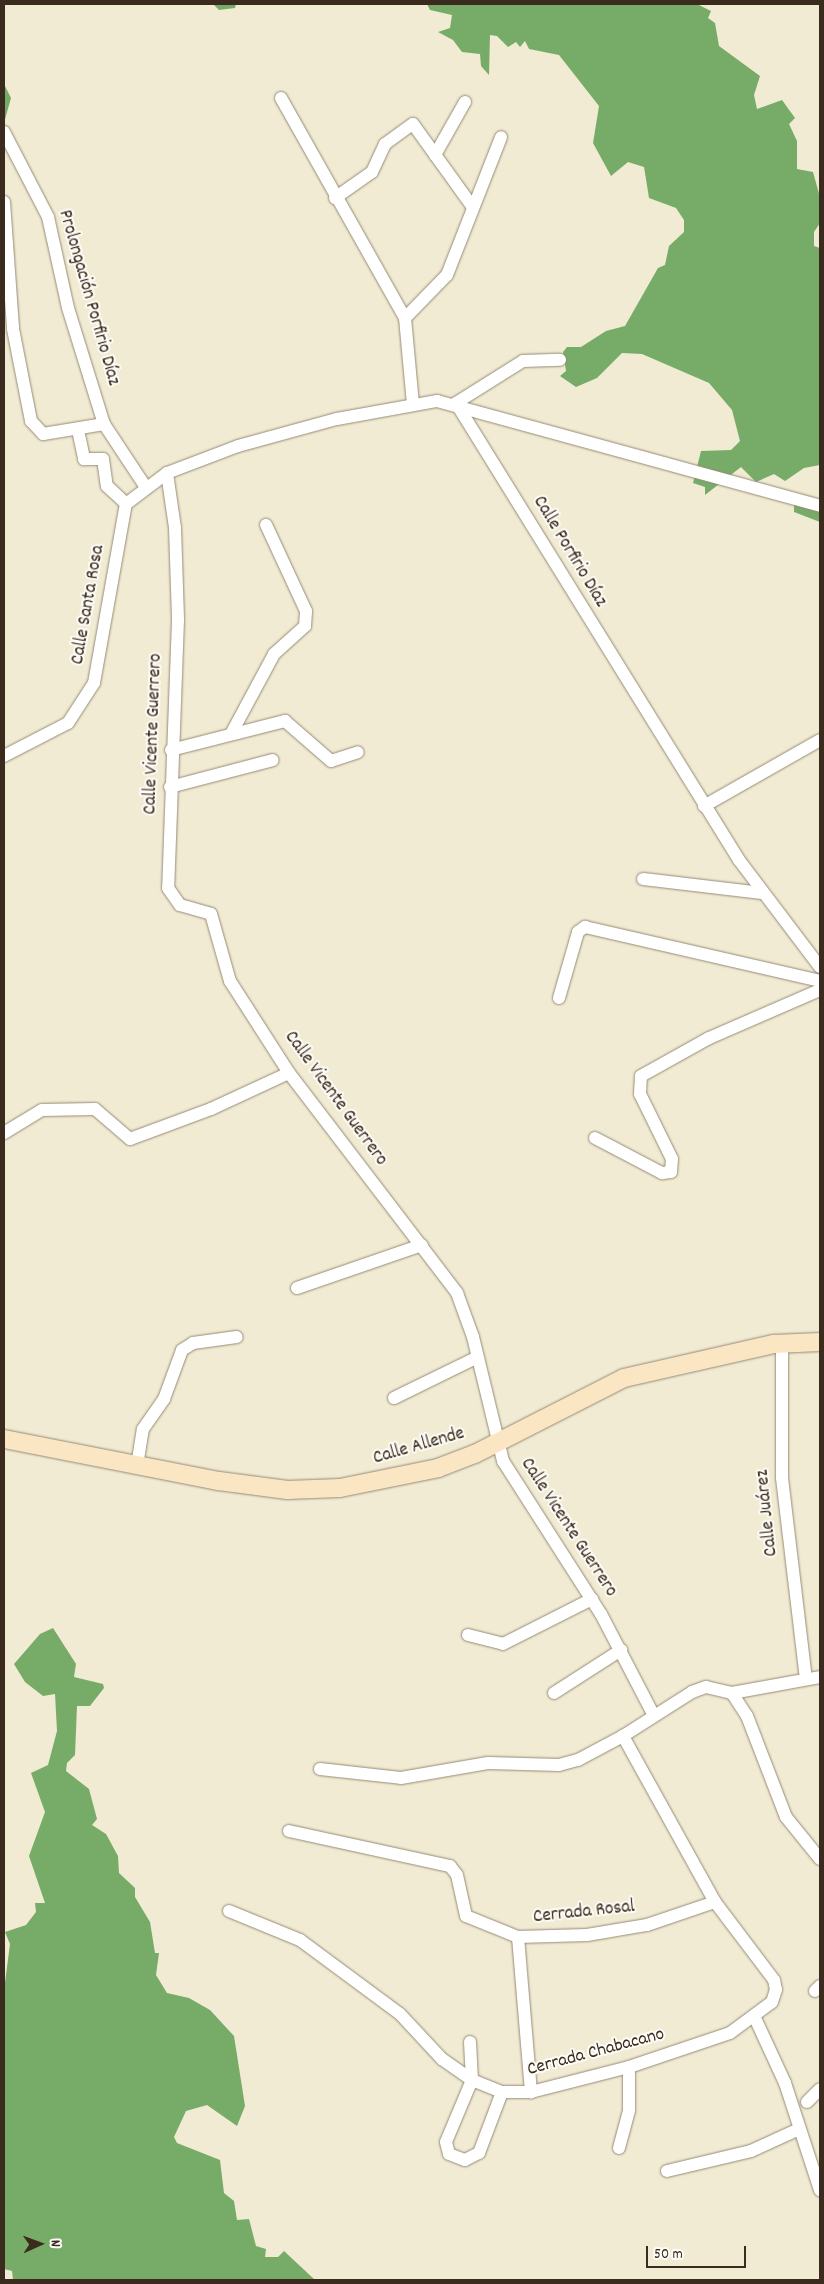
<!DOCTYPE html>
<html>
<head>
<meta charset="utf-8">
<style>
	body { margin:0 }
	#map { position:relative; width:824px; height:2284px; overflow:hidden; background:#f0ebd2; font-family:Dekko,sans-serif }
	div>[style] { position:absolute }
	.forest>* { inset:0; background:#77ac68 }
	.roads { filter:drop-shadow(0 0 1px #968a78) drop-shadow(0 0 1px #968a78) }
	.street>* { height:12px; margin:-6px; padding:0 6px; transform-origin:6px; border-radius:6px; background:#fff }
	.secondary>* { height:18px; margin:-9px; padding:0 9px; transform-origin:9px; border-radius:9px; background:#fbe6c4 }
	span { translate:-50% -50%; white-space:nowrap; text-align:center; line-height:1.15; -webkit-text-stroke:4px #fdfcf7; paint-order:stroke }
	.street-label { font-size:19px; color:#3b2a1e }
	.frame { position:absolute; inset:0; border:5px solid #3b2a1e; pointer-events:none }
	.north { position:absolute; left:15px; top:2219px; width:50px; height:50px; -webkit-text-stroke:4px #fdfcf7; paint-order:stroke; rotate:88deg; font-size:14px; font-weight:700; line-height:20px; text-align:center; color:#3b2a1e }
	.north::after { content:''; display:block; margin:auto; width:18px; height:22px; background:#3b2a1e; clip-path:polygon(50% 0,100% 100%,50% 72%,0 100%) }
	.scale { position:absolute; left:646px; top:2246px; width:100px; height:22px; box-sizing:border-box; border:2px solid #3b2a1e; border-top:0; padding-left:6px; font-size:15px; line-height:18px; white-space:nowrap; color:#3b2a1e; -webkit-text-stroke:4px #fdfcf7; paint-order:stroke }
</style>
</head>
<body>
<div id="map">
	<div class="forest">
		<div style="clip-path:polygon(213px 4px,236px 4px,235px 8px,219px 10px)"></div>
		<div style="clip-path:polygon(427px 4px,697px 4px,711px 11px,708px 18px,715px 23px,719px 46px,760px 76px,754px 95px,757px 109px,782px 100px,795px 118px,789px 124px,797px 141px,797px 169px,813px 172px,820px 197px,820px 223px,814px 232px,814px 246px,820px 248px,820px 465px,804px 468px,785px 481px,774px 474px,756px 482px,741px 467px,705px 495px,705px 487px,693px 483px,701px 451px,731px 450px,740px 441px,732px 410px,709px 383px,642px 354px,622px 353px,597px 378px,576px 387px,560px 376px,566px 371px,563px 352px,567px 347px,581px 347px,606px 331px,625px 326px,658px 268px,665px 265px,669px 246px,684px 232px,684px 220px,676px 208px,649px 198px,644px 167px,628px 162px,611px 176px,593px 143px,599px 106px,559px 55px,529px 49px,525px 41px,520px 47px,516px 42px,508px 47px,497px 36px,490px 35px,489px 75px,481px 66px,480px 54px,462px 52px,453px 40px,438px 32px,450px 28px,452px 15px,430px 10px)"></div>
		<div style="clip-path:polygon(4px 84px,11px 98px,4px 123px)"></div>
		<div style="clip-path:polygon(820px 500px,820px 522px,794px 512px,794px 505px)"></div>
		<div style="clip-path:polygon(53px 1628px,76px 1664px,74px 1677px,103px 1684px,104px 1688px,90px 1706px,77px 1706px,75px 1755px,67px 1763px,66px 1771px,89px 1789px,97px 1819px,92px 1825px,106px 1834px,118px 1856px,119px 1873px,135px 1888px,135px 1897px,150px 1922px,155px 1953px,159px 1953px,156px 1975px,167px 1993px,189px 1998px,210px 2010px,234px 2036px,245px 2106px,237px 2126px,207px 2105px,186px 2111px,174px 2137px,177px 2143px,220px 2160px,224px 2193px,234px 2201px,237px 2220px,249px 2219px,256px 2246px,266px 2249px,265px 2257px,278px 2257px,284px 2251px,315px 2280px,13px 2280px,12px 2271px,4px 2269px,4px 1990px,10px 1944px,5px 1932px,26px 1925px,36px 1912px,35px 1903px,45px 1903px,29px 1856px,45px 1812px,31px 1773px,48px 1765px,57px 1731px,55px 1694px,43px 1696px,25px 1682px,14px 1664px,40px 1634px)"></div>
	</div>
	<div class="roads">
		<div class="street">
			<div style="left:281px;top:98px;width:253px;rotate:60.6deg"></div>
			<div style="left:405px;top:318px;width:86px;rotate:84.7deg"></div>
			<div style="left:4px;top:132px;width:96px;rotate:62.6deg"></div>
			<div style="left:48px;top:217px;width:93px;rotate:77.6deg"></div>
			<div style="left:68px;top:308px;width:121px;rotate:72.8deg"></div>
			<div style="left:104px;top:424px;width:74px;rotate:56.5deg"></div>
			<div style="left:435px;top:155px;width:61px;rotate:-60.5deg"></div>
			<div style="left:335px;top:198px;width:45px;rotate:-35.1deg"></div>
			<div style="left:372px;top:172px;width:31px;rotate:-65deg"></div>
			<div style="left:385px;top:144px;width:34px;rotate:-36deg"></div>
			<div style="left:413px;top:124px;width:101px;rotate:54.3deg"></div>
			<div style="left:4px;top:202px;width:127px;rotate:85.9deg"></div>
			<div style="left:13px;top:329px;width:94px;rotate:78.9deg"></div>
			<div style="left:31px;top:421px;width:18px;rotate:47deg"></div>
			<div style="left:43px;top:434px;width:62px;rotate:-9.3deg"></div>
			<div style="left:405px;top:318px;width:60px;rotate:-45.7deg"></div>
			<div style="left:447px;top:275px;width:148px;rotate:-68.6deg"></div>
			<div style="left:456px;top:403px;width:538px;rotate:58.23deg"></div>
			<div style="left:739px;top:860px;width:134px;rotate:52.9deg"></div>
			<div style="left:456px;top:403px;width:79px;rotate:-32.1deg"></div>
			<div style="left:523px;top:361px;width:37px;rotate:-2deg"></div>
			<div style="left:78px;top:430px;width:30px;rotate:78deg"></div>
			<div style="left:84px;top:459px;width:19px"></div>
			<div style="left:103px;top:459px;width:27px;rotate:82deg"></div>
			<div style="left:107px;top:486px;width:26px;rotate:43deg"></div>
			<div style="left:167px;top:473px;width:56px;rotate:81.7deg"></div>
			<div style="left:175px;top:528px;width:92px;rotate:88.1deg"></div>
			<div style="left:178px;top:620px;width:268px;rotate:92.1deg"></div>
			<div style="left:168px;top:888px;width:21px;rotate:55deg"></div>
			<div style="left:180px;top:905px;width:32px;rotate:16deg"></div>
			<div style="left:211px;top:914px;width:70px;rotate:74.2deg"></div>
			<div style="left:230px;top:981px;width:109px;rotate:57.3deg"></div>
			<div style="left:289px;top:1073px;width:277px;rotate:52.6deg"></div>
			<div style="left:457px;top:1293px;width:47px;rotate:70deg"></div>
			<div style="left:473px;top:1337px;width:128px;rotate:76.4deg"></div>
			<div style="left:503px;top:1461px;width:182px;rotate:57.4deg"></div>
			<div style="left:601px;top:1614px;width:113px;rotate:62.5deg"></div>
			<div style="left:231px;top:734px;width:91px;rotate:-61.7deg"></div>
			<div style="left:274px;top:654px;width:42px;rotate:-42.1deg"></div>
			<div style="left:305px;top:626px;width:15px;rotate:-86deg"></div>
			<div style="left:306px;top:611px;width:95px;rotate:-114.9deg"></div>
			<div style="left:171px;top:750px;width:118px;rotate:-14.3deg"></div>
			<div style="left:285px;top:721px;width:61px;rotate:41deg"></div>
			<div style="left:331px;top:761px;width:28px;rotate:-18deg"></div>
			<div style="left:4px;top:756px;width:72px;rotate:-27.3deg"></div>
			<div style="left:68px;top:723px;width:48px;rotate:-57deg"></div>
			<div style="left:94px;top:683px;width:182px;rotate:-79.9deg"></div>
			<div style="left:126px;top:504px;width:51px;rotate:-37.1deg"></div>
			<div style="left:167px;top:473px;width:76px;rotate:-20.8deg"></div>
			<div style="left:238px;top:446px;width:103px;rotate:-15.3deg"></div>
			<div style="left:337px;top:419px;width:102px;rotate:-10.2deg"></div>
			<div style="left:437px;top:401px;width:397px;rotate:15.3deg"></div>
			<div style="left:170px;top:787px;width:106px;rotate:-14.7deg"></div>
			<div style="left:704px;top:806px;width:133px;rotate:-29.6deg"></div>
			<div style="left:643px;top:879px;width:120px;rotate:6.7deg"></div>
			<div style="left:559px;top:998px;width:69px;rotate:-73.9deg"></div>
			<div style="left:578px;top:932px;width:9px;rotate:-36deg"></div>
			<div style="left:585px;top:927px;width:241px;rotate:12.9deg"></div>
			<div style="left:4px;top:1133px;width:44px;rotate:-31.2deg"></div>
			<div style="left:42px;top:1110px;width:53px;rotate:-1.1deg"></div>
			<div style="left:95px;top:1109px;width:46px;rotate:40.6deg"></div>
			<div style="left:130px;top:1139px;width:86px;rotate:-20.3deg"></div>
			<div style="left:211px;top:1109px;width:86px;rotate:-24.8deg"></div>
			<div style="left:595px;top:1138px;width:76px;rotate:27.6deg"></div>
			<div style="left:662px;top:1173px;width:9px;rotate:-6deg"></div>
			<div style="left:671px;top:1172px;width:13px;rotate:-86deg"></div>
			<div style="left:672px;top:1159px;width:72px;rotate:-116.2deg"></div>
			<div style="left:640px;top:1094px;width:18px;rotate:-87deg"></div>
			<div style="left:641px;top:1076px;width:78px;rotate:-29.2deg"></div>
			<div style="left:709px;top:1038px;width:121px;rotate:-23.4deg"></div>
			<div style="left:297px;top:1288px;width:132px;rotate:-19deg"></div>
			<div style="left:782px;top:1344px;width:134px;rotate:90deg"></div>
			<div style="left:782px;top:1478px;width:201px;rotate:83.2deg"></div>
			<div style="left:394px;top:1398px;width:93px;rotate:-26deg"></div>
			<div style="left:137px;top:1466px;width:37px;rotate:-81deg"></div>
			<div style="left:143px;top:1429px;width:37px;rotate:-55deg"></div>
			<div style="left:164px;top:1399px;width:52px;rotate:-69.8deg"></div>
			<div style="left:182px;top:1350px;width:13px;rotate:-32deg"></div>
			<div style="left:193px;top:1343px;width:44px;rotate:-7.8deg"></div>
			<div style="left:468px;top:1635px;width:36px;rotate:14deg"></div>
			<div style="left:503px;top:1644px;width:100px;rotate:-26.8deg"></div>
			<div style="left:554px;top:1693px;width:80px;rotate:-32.7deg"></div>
			<div style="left:732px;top:1693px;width:27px;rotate:57deg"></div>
			<div style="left:747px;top:1716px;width:108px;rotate:68.9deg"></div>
			<div style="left:786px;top:1817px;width:54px;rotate:51deg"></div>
			<div style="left:320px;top:1769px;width:81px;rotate:6.3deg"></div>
			<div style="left:401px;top:1778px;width:88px;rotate:-9.8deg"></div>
			<div style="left:488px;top:1763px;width:71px;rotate:1.6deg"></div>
			<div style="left:559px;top:1765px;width:20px;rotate:-15deg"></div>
			<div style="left:578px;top:1760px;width:51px;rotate:-28.1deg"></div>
			<div style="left:623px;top:1736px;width:82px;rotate:-32.5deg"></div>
			<div style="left:692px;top:1692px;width:15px;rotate:-20deg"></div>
			<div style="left:706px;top:1687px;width:27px;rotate:13deg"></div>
			<div style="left:732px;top:1693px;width:89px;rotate:-10.3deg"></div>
			<div style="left:289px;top:1831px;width:165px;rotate:12.3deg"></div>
			<div style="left:450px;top:1866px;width:11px;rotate:52deg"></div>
			<div style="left:457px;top:1875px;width:42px;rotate:77.6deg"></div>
			<div style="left:466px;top:1916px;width:56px;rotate:22deg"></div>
			<div style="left:518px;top:1937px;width:69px;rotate:-1.7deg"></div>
			<div style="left:587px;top:1935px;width:61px;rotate:-9.5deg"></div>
			<div style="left:647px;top:1925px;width:72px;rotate:-18.7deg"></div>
			<div style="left:229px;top:1911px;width:77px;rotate:22.2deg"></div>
			<div style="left:300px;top:1940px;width:124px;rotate:36.5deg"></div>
			<div style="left:400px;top:2014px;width:62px;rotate:47deg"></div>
			<div style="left:442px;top:2059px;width:37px;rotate:35deg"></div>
			<div style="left:472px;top:2080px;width:32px;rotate:22deg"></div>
			<div style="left:502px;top:2092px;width:29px"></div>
			<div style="left:531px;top:2092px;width:101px;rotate:-14.3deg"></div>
			<div style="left:629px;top:2067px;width:107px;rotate:-18.6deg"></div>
			<div style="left:730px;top:2033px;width:52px;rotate:-36.4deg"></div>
			<div style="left:772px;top:2002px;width:13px;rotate:-72deg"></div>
			<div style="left:776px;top:1990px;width:10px;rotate:-101deg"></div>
			<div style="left:774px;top:1980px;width:98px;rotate:-127.1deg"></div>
			<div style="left:715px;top:1902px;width:190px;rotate:-119deg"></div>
			<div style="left:518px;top:1937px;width:156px;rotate:85.2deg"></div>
			<div style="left:815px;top:1991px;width:7px;rotate:-45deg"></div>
			<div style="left:755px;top:2018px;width:72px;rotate:65.2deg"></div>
			<div style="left:785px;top:2083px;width:113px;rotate:71.9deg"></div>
			<div style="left:470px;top:2042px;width:38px;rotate:87deg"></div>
			<div style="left:472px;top:2080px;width:67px;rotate:112.8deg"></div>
			<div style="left:446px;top:2142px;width:12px;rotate:76deg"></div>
			<div style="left:449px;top:2154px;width:17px;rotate:21deg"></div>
			<div style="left:465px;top:2160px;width:16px;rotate:-27deg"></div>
			<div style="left:479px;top:2153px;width:65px;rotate:-69.3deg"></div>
			<div style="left:807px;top:2102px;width:18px;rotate:-45deg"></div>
			<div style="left:619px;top:2148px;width:39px;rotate:-75deg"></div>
			<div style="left:629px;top:2110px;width:43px;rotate:-90deg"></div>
			<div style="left:667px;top:2171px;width:86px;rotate:-13.4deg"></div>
			<div style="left:751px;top:2151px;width:53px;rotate:-24.6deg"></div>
		</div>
		<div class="secondary">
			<div style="left:4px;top:1439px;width:219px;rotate:11.1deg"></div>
			<div style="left:219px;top:1481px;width:69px;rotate:7.5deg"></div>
			<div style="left:287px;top:1490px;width:53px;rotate:-2.2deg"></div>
			<div style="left:340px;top:1488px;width:100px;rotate:-11.5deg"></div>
			<div style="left:438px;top:1468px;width:40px;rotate:-21deg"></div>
			<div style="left:475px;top:1454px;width:167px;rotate:-27deg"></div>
			<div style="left:624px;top:1378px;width:154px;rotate:-12.8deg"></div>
			<div style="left:774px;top:1344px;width:46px;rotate:-2.5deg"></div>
		</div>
	</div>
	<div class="street-label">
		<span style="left:88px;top:298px;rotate:74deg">Prolongación Porfirio Díaz</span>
		<span style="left:569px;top:552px;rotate:59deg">Calle Porfirio Díaz</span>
		<span style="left:89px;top:605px;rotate:-80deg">Calle Santa Rosa</span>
		<span style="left:154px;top:734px;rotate:-88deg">Calle Vicente Guerrero</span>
		<span style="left:335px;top:1099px;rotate:54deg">Calle Vicente Guerrero</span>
		<span style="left:419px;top:1447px;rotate:-16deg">Calle Allende</span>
		<span style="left:768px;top:1513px;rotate:-96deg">Calle Juárez</span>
		<span style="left:568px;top:1528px;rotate:57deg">Calle Vicente Guerrero</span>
		<span style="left:584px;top:1913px;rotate:-6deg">Cerrada Rosal</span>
		<span style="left:596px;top:2053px;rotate:-15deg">Cerrada Chabacano</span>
	</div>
	<div class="frame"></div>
	<div class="north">N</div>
	<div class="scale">50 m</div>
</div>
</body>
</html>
